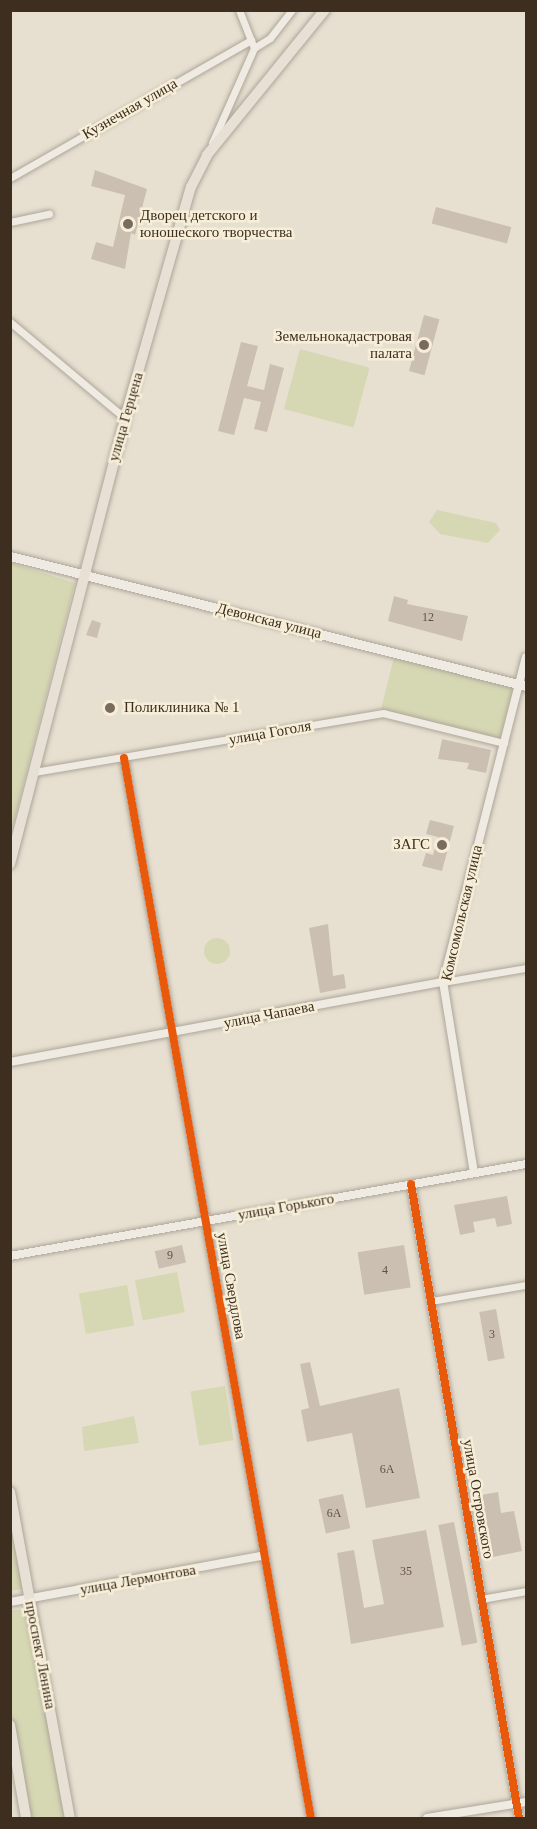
<!DOCTYPE html>
<html>
<head>
<meta charset="utf-8">
<style>
	body { margin:0 }
	#map { position:relative; width:537px; height:1829px; overflow:hidden; background:#e7e0d1; font-family:Georgia,serif }
	div>[style] { position:absolute }
	.green>* { inset:0; background:#d6d7b3; transform-origin:0 0 }
	.round { border-radius:50% }
	.building>* { inset:0; background:#cbbfb2; transform-origin:0 0 }
	.roads { filter:drop-shadow(0 0 2px #ada599) drop-shadow(0 0 2px #ada599) }
	.minor>* { height:7px; margin:-3.5px; padding:0 3.5px; transform-origin:3.5px; border-radius:3.5px; background:#efebe3 }
	.tertiary>* { height:8px; margin:-4px; padding:0 4px; transform-origin:4px; border-radius:4px; background:#efebe3 }
	.secondary>* { height:9px; margin:-4.5px; padding:0 4.5px; transform-origin:4.5px; border-radius:4.5px; background:#efebe3 }
	.primary>* { height:10px; margin:-5px; padding:0 5px; transform-origin:5px; border-radius:5px; background:#e6e1d4 }
	.cycleway>* { height:8px; margin:-4px; padding:0 4px; transform-origin:4px; border-radius:4px; background:#e8590c }
	.dots>* { width:16px; height:16px; translate:-50% -50%; box-sizing:border-box; border:3px solid #f7eed8; border-radius:50% }
	span { translate:-50% -50%; white-space:nowrap; text-align:center; line-height:1.15; -webkit-text-stroke:5px #f7eed8; paint-order:stroke }
	.number-label { font-size:12px; color:#605244 }
	.number-label span { -webkit-text-stroke-width:0 }
	.street-label { font-size:15px; color:#3d2e20 }
	.poi-label { font-size:15px; color:#3d2e20 }
	.left { translate:0 -50%; text-align:left }
	.right { translate:-100% -50%; text-align:right }
	.frame { position:absolute; inset:0; border:12px solid #3d2e20; pointer-events:none }
</style>
</head>
<body>
<div id="map">
	<div class="green">
		<div style="left:300px;top:349px;width:72px;height:62px;rotate:15deg"></div>
		<div style="clip-path:polygon(437px 510px,496px 523px,500px 530px,488px 543px,440px 534px,429px 522px)"></div>
		<div style="clip-path:polygon(11px 563px,75px 583px,11px 833px,10px 563px)"></div>
		<div style="left:394px;top:657px;width:123px;height:54px;rotate:14deg"></div>
		<div class="round" style="left:204px;top:938px;width:26px;height:26px"></div>
		<div style="left:177px;top:1272px;width:41px;height:43px;rotate:79deg"></div>
		<div style="left:127px;top:1285px;width:41px;height:49px;rotate:80deg"></div>
		<div style="left:225px;top:1386px;width:55px;height:35px;rotate:81deg"></div>
		<div style="clip-path:polygon(134px 1416px,139px 1443px,84px 1451px,82px 1427px)"></div>
		<div style="clip-path:polygon(10px 1517px,23px 1589px,11px 1591px,10px 1591px)"></div>
		<div style="clip-path:polygon(27px 1608px,65px 1818px,27px 1818px,11px 1727px,10px 1611px)"></div>
	</div>
	<div class="building">
		<div style="clip-path:polygon(95px 170px,147px 189px,135px 235px,131px 233px,125px 269px,91px 259px,96px 242px,113px 247px,125px 195px,91px 186px)"></div>
		<div style="left:436px;top:207px;width:78px;height:17px;rotate:15deg"></div>
		<div style="left:424px;top:315px;width:16px;height:58px;rotate:15deg"></div>
		<div style="clip-path:polygon(241px 342px,258px 346px,247px 386px,264px 390px,270px 364px,284px 368px,267px 432px,254px 429px,261px 402px,244px 398px,234px 435px,218px 431px)"></div>
		<div style="clip-path:polygon(394px 596px,408px 600px,407px 604px,468px 616px,462px 641px,388px 621px)"></div>
		<div style="clip-path:polygon(92px 620px,101px 623px,97px 638px,86px 635px)"></div>
		<div style="clip-path:polygon(442px 739px,491px 750px,486px 773px,467px 769px,469px 763px,438px 759px)"></div>
		<div style="clip-path:polygon(430px 820px,454px 826px,442px 871px,422px 866px,426px 853px,433px 855px,438px 837px,426px 834px)"></div>
		<div style="clip-path:polygon(328px 924px,333px 976px,344px 974px,346px 988px,320px 993px,309px 928px)"></div>
		<div style="clip-path:polygon(507px 1196px,512px 1224px,497px 1227px,495px 1218px,473px 1222px,475px 1232px,460px 1235px,454px 1205px)"></div>
		<div style="left:182px;top:1245px;width:18px;height:28px;rotate:77deg"></div>
		<div style="left:404px;top:1245px;width:43px;height:47px;rotate:81deg"></div>
		<div style="left:496px;top:1309px;width:50px;height:17px;rotate:80deg"></div>
		<div style="clip-path:polygon(310px 1362px,320px 1406px,399px 1388px,420px 1498px,366px 1508px,352px 1433px,307px 1442px,301px 1410px,309px 1408px,300px 1364px)"></div>
		<div style="clip-path:polygon(498px 1492px,501px 1513px,514px 1511px,522px 1551px,493px 1557px,481px 1495px)"></div>
		<div style="left:343px;top:1494px;width:35px;height:25px;rotate:78deg"></div>
		<div style="left:454px;top:1522px;width:123px;height:16px;rotate:79deg"></div>
		<div style="clip-path:polygon(426px 1530px,444px 1627px,351px 1644px,337px 1553px,354px 1550px,364px 1608px,384px 1604px,372px 1540px)"></div>
	</div>
	<div class="roads">
		<div class="minor">
			<div style="left:254px;top:48px;width:19px;rotate:-32deg"></div>
			<div style="left:270px;top:38px;width:36px;rotate:-52deg"></div>
			<div style="left:212px;top:143px;width:104px;rotate:-66.1deg"></div>
			<div style="left:254px;top:48px;width:41px;rotate:-111.5deg"></div>
			<div style="left:10px;top:178px;width:278px;rotate:-29.8deg"></div>
			<div style="left:10px;top:222px;width:40px;rotate:-12deg"></div>
			<div style="left:10px;top:322px;width:150px;rotate:39.9deg"></div>
			<div style="left:34px;top:772px;width:354px;rotate:-9.6deg"></div>
			<div style="left:383px;top:713px;width:125px;rotate:13.9deg"></div>
			<div style="left:443px;top:982px;width:84px;rotate:-9.6deg"></div>
			<div style="left:431px;top:1301px;width:96px;rotate:-9.6deg"></div>
			<div style="left:481px;top:1599px;width:46px;rotate:-10.1deg"></div>
		</div>
		<div class="tertiary">
			<div style="left:124px;top:758px;width:1076px;rotate:80deg"></div>
			<div style="left:10px;top:1062px;width:440px;rotate:-10.5deg"></div>
			<div style="left:474px;top:1173px;width:193px;rotate:-99.2deg"></div>
			<div style="left:443px;top:982px;width:335px;rotate:-75.7deg"></div>
			<div style="left:411px;top:1184px;width:643px;rotate:80.33deg"></div>
			<div style="left:10px;top:1256px;width:524px;rotate:-10.11deg"></div>
			<div style="left:10px;top:1602px;width:259px;rotate:-10.4deg"></div>
			<div style="left:427px;top:1818px;width:100px;rotate:-9.2deg"></div>
		</div>
		<div class="secondary">
			<div style="left:10px;top:556px;width:532px;rotate:14.14deg"></div>
		</div>
		<div class="primary">
			<div style="left:10px;top:864px;width:461px;rotate:-75.5deg"></div>
			<div style="left:125px;top:418px;width:240px;rotate:-74.1deg"></div>
			<div style="left:191px;top:187px;width:36px;rotate:-63deg"></div>
			<div style="left:207px;top:155px;width:187px;rotate:-50.9deg"></div>
			<div style="left:10px;top:1492px;width:331px;rotate:79.6deg"></div>
			<div style="left:10px;top:1725px;width:94px;rotate:80.2deg"></div>
		</div>
	</div>
	<div class="cycleway">
		<div style="left:124px;top:758px;width:1076px;rotate:80deg"></div>
		<div style="left:411px;top:1184px;width:643px;rotate:80.33deg"></div>
	</div>
	<div class="dots">
		<div style="left:128px;top:224px;background:#786c5e"></div>
		<div style="left:424px;top:345px;background:#786c5e"></div>
		<div style="left:110px;top:708px;background:#786c5e"></div>
		<div style="left:442px;top:845px;background:#786c5e"></div>
	</div>
	<div class="number-label">
		<span style="left:428px;top:618px">12</span>
		<span style="left:170px;top:1256px">9</span>
		<span style="left:385px;top:1271px">4</span>
		<span style="left:492px;top:1335px">3</span>
		<span style="left:387px;top:1470px">6А</span>
		<span style="left:334px;top:1514px">6А</span>
		<span style="left:406px;top:1572px">35</span>
	</div>
	<div class="street-label">
		<span style="left:130px;top:109px;rotate:-30deg">Кузнечная улица</span>
		<span style="left:126px;top:417px;rotate:-74deg">улица Герцена</span>
		<span style="left:269px;top:621px;rotate:14deg">Девонская улица</span>
		<span style="left:270px;top:733px;rotate:-10deg">улица Гоголя</span>
		<span style="left:462px;top:913px;rotate:-77deg">Комсомольская улица</span>
		<span style="left:269px;top:1015px;rotate:-11deg">улица Чапаева</span>
		<span style="left:286px;top:1207px;rotate:-10deg">улица Горького</span>
		<span style="left:231px;top:1286px;rotate:80deg">улица Свердлова</span>
		<span style="left:478px;top:1499px;rotate:80deg">улица Островского</span>
		<span style="left:138px;top:1580px;rotate:-10deg">улица Лермонтова</span>
		<span style="left:40px;top:1655px;rotate:79deg">проспект Ленина</span>
	</div>
	<div class="poi-label">
		<span class="left" style="left:140px;top:224px">Дворец детского и<br>юношеского творчества</span>
		<span class="right" style="left:412px;top:345px">Земельнокадастровая<br>палата</span>
		<span class="left" style="left:124px;top:708px">Поликлиника № 1</span>
		<span class="right" style="left:430px;top:845px">ЗАГС</span>
	</div>
	<div class="frame"></div>
</div>
</body>
</html>
